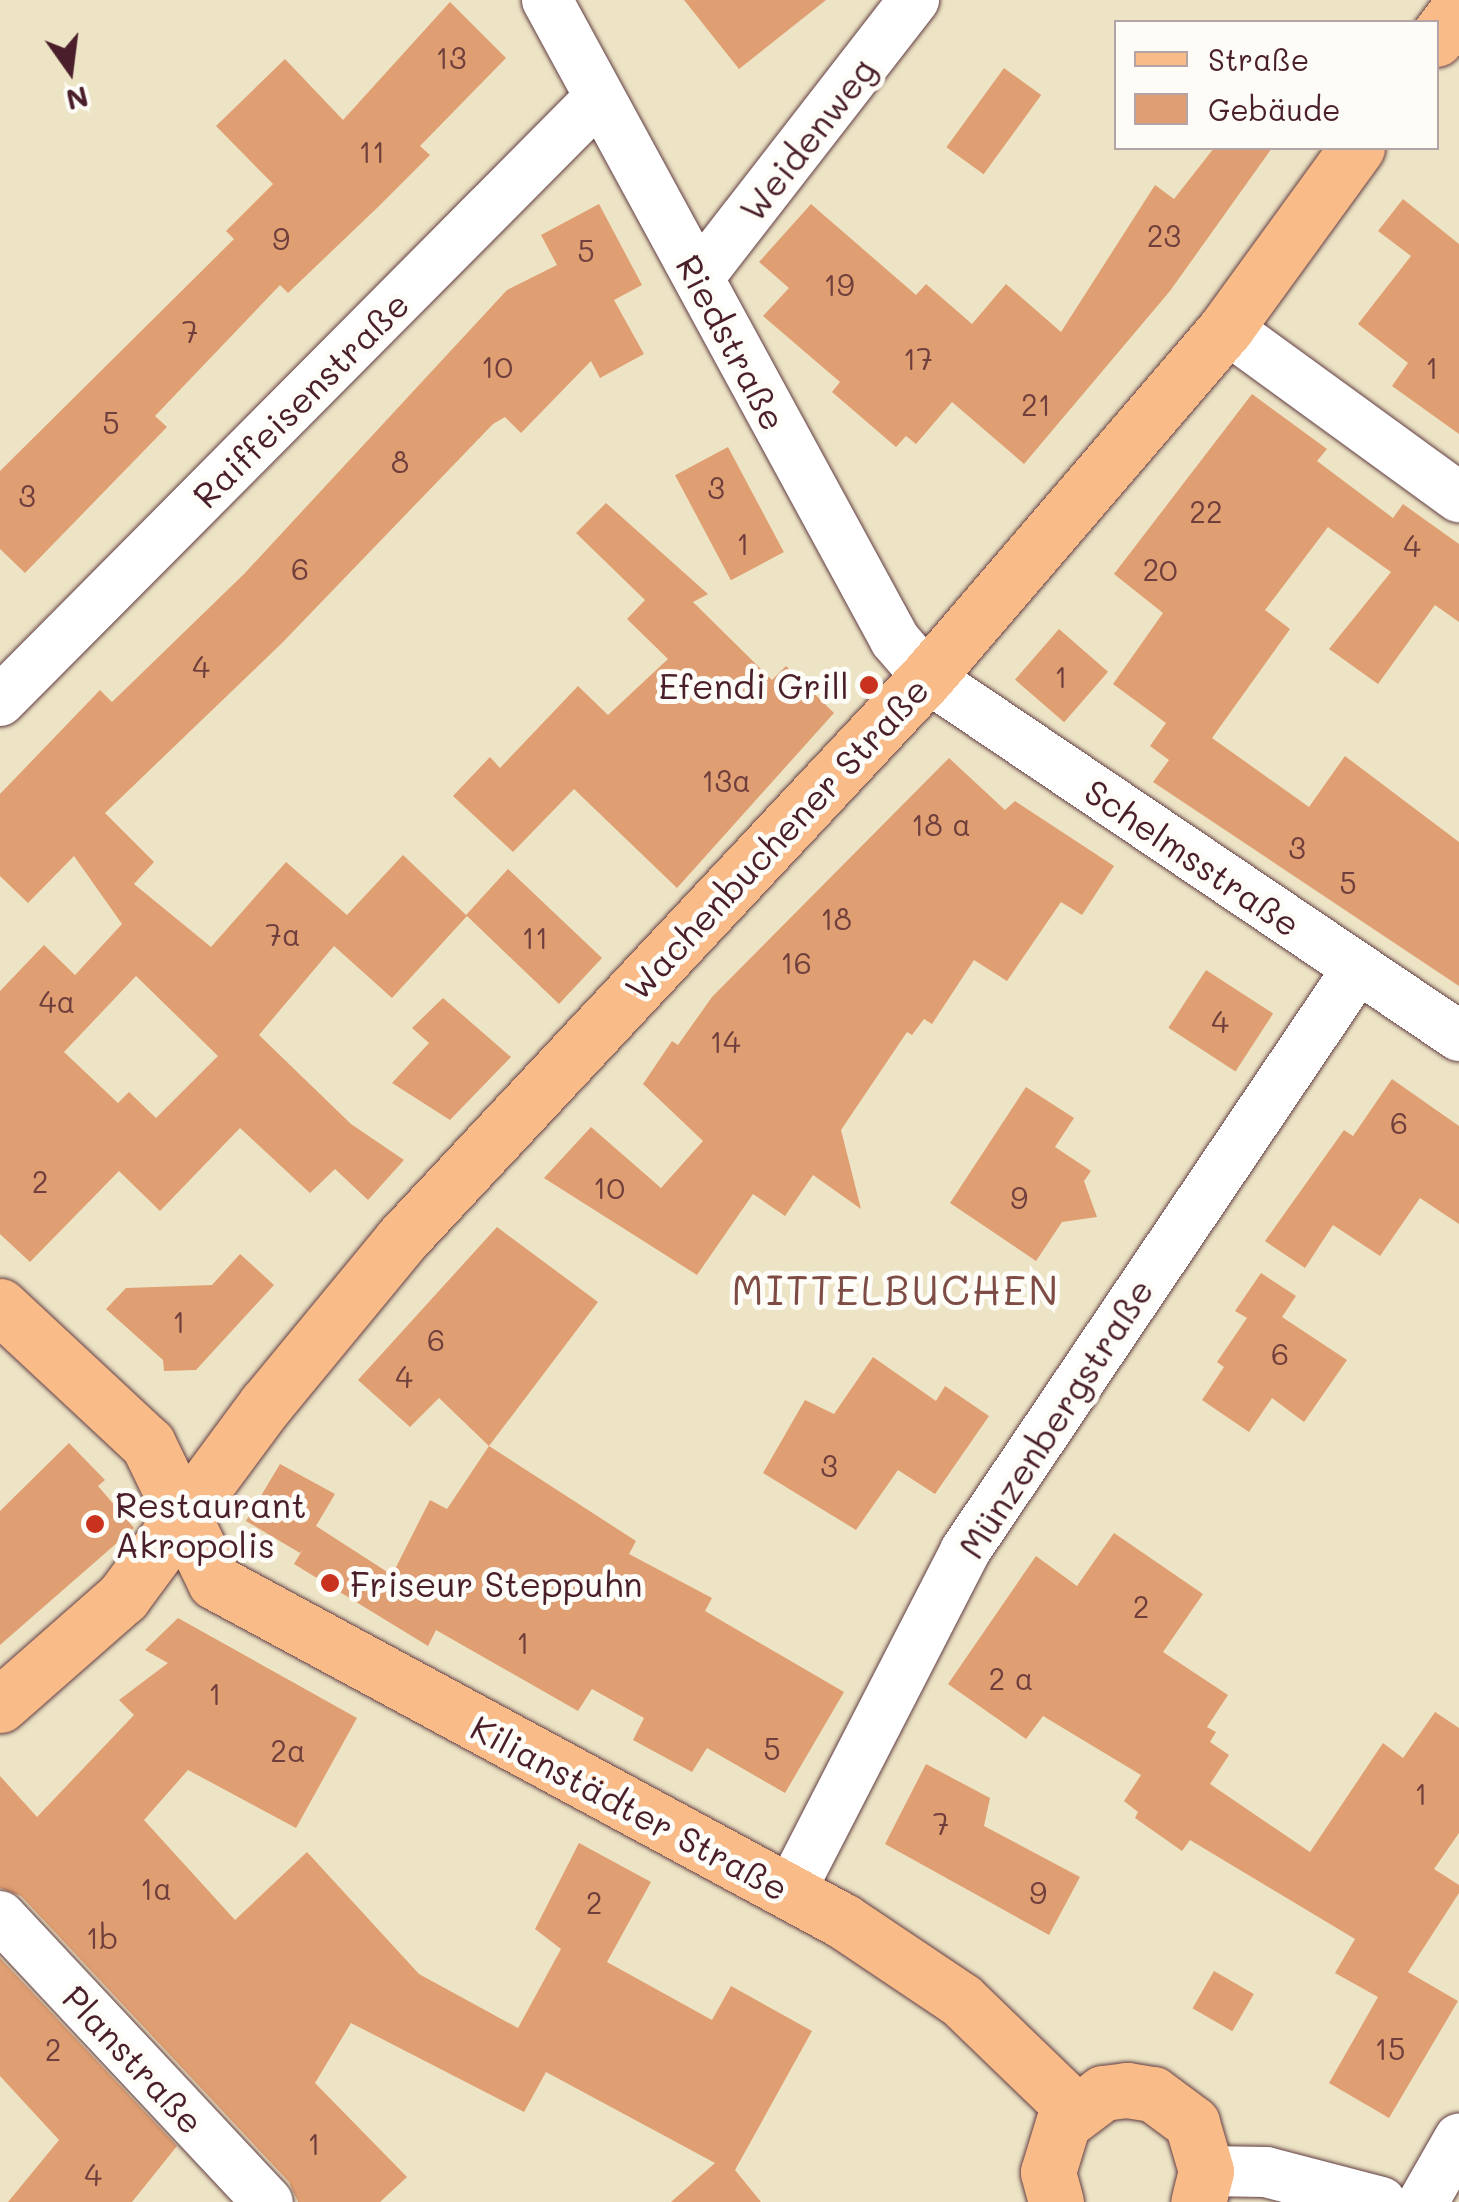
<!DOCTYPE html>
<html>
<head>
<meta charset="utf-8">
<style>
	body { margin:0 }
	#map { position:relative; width:1459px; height:2202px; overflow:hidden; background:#ede4c5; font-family:Mali,sans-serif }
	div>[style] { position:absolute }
	.building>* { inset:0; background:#e09f72; transform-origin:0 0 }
	.roads { filter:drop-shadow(0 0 2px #623d42) drop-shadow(0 0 2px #623d42) }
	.minor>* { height:50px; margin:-25px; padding:0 25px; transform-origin:25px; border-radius:25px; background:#fff }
	.major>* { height:55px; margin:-27.5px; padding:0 27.5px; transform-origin:27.5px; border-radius:27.5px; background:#f9bc89 }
	.dots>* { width:28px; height:28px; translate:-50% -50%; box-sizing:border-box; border:5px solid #fdfcf7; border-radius:50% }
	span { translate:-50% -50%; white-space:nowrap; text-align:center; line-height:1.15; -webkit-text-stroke:10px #fdfcf7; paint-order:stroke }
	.number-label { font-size:30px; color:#703f3d }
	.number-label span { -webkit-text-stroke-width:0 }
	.street-label { font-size:35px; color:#4a1f2b }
	.poi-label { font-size:35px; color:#4a1f2b }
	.right { translate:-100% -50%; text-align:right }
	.left { translate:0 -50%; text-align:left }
	.quarter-label { font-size:40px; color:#7e4c44; letter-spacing:2.5px }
	.legend { position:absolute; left:1114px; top:20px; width:325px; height:130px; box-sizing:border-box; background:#fdfcf7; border:2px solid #b5a4a5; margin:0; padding:12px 18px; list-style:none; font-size:30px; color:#4a1f2b }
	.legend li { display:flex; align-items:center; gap:20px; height:50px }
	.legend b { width:50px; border:2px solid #b5a4a5 }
	.north { position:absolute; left:20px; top:20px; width:100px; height:100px; -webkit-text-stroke:8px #fdfcf7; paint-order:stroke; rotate:166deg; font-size:28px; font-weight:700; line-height:40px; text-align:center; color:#4a1f2b }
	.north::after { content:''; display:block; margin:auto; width:35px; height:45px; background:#4a1f2b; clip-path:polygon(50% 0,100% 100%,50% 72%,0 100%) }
</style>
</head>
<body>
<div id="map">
	<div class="building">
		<div style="clip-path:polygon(684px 0,826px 0,739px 69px)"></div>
		<div style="clip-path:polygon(450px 2px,506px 58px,420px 146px,430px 155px,377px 208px,288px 293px,280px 285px,155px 416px,167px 427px,25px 573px,0 549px,0 471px,234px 239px,226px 231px,273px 184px,216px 126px,285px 59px,343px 120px)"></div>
		<div style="left:1004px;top:68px;width:46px;height:98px;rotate:36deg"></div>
		<div style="clip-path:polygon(1214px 148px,1272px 148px,1170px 291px,1024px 464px,952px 402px,916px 444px,906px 436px,896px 447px,832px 392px,840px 382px,763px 316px,789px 288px,759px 262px,811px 204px,916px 295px,926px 284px,972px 324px,1006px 284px,1061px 332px,1155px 185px,1174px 199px)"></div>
		<div style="clip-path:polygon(1403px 199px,1459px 244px,1459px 434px,1392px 386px,1408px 363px,1358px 324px,1411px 256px,1378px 231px)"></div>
		<div style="clip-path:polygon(evenodd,599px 204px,642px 285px,614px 300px,644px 354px,600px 378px,591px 361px,521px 433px,505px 417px,493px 424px,282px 643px,105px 813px,154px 862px,134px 884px,211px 947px,286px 862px,347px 915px,403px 855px,466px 915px,508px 869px,602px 958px,559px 1004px,467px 916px,392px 998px,334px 946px,259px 1035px,351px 1124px,404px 1160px,368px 1200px,335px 1169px,310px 1193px,240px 1128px,160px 1211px,119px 1171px,30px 1262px,0 1234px,0 991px,44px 945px,75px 975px,122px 924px,74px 856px,28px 903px,0 876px,0 794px,100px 690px,112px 702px,244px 574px,507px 290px,557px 265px,541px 235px,599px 204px,136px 976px,218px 1056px,156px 1118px,129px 1092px,118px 1103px,64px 1052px,136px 976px)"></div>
		<div style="clip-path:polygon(1252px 394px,1327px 449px,1317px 461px,1393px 518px,1403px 504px,1459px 544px,1459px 622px,1435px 605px,1378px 684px,1329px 649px,1391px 572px,1328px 527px,1265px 610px,1290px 629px,1212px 738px,1309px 807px,1345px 756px,1459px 842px,1459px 986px,1153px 782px,1169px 760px,1150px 746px,1166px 723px,1113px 684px,1163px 613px,1114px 574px)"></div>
		<div style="left:728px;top:447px;width:119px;height:60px;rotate:62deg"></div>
		<div style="clip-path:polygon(606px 503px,708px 594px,693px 602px,772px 680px,786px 666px,834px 713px,677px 888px,574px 789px,513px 852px,453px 796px,490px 757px,500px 768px,578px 686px,608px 715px,668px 659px,627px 619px,645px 600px,576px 533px)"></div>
		<div style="left:1059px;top:629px;width:65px;height:67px;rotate:41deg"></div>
		<div style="clip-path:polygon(949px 758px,1005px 810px,1015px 801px,1114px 866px,1082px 915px,1061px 902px,1007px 981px,974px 960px,932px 1024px,924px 1019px,912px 1035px,907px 1032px,841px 1130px,861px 1209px,813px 1175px,785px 1216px,753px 1194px,697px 1275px,544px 1178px,591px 1127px,661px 1188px,703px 1141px,643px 1084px,672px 1041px,678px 1045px,712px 997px)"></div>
		<div style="left:1206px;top:970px;width:80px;height:69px;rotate:33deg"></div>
		<div style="clip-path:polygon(443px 998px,511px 1057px,450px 1120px,392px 1083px,429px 1043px,412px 1028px)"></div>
		<div style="clip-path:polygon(1392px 1079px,1459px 1126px,1459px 1224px,1420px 1198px,1380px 1256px,1333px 1225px,1305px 1268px,1265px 1241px,1344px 1130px,1353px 1136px)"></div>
		<div style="clip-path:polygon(1026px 1087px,1074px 1118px,1055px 1147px,1091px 1171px,1084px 1181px,1097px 1217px,1062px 1222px,1036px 1261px,950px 1203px)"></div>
		<div style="clip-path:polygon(497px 1227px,598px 1302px,489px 1446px,636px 1541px,629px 1554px,712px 1598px,705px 1611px,844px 1692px,785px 1793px,707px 1748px,692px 1772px,633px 1740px,644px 1718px,592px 1689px,578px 1711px,436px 1630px,428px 1646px,294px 1564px,303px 1549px,300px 1553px,246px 1521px,280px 1464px,335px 1494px,316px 1526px,392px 1575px,430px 1500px,447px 1509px,489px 1446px,439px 1398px,410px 1427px,358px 1380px)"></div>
		<div style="clip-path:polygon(240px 1254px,274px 1285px,196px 1370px,164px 1371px,163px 1360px,106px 1309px,126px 1288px,212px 1285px)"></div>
		<div style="clip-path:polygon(1261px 1273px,1296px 1296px,1282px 1317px,1347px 1360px,1304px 1422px,1272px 1398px,1249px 1432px,1202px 1400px,1224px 1367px,1217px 1362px,1247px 1318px,1235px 1311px)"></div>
		<div style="clip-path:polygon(873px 1357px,936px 1401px,945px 1386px,989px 1416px,935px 1494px,898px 1470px,856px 1530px,763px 1473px,805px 1400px,834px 1414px)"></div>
		<div style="clip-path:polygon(69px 1443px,105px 1480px,98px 1486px,134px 1528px,0 1645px,0 1511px)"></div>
		<div style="clip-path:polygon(1114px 1533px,1203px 1594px,1163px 1652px,1228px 1695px,1207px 1727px,1216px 1732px,1210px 1742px,1229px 1755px,1210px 1784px,1310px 1852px,1383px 1743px,1403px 1758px,1435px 1712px,1459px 1728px,1459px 1833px,1434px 1869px,1459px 1885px,1459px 1893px,1408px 1972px,1458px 2001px,1389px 2118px,1329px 2083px,1378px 1997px,1335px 1973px,1355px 1939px,1190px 1840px,1182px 1851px,1135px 1818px,1138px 1812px,1124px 1801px,1141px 1775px,1043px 1716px,1026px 1739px,948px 1684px,1036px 1556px,1077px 1586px)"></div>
		<div style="clip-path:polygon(178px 1618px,357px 1718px,296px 1828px,188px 1770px,144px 1820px,235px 1920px,307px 1852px,419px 1974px,518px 2028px,561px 1949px,535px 1929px,579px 1843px,651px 1882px,607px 1962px,712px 2020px,731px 1986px,812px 2031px,735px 2170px,761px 2202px,671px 2202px,715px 2163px,546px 2072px,524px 2112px,351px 2023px,315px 2083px,407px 2177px,380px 2202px,298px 2202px,289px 2182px,21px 1896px,0 1888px,0 1776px,37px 1817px,134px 1715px,119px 1700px,168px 1663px,145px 1650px)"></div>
		<div style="clip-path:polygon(926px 1764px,990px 1798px,984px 1826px,1080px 1877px,1049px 1935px,885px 1844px)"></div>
		<div style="clip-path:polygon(0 1958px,177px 2146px,132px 2202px,8px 2202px,59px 2140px,0 2076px)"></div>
		<div style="left:1214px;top:1971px;width:46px;height:43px;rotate:30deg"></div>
	</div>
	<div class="roads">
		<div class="minor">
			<div style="left:547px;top:0;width:728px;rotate:61.46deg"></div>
			<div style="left:895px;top:640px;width:49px;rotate:49.1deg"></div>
			<div style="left:927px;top:677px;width:642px;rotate:34.01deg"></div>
			<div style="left:699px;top:277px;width:351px;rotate:-52.2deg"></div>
			<div style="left:1226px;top:328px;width:288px;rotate:36deg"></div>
			<div style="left:0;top:701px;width:850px;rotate:-45.19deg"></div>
			<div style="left:790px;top:1892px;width:383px;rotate:-62.8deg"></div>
			<div style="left:965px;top:1551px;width:703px;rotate:-56.02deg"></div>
			<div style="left:0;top:1916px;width:392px;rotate:46.9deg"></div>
			<div style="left:1206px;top:2171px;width:60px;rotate:1deg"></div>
			<div style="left:1266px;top:2172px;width:119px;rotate:14.6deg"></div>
			<div style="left:1423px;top:2202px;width:73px;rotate:-60.3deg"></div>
		</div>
		<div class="major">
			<div style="left:1436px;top:39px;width:39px;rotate:-53deg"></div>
			<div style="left:0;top:1306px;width:202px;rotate:43deg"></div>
			<div style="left:148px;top:1444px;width:153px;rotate:64.1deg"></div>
			<div style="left:215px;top:1582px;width:714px;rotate:28.36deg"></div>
			<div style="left:843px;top:1921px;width:142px;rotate:33.8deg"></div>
			<div style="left:961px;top:2000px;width:158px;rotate:44deg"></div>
			<div style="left:0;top:1705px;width:164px;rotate:-41.3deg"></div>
			<div style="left:123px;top:1597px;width:240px;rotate:-53.5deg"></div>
			<div style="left:266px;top:1404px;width:212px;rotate:-50.5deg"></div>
			<div style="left:401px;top:1240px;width:770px;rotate:-46.95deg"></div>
			<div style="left:927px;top:677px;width:460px;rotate:-49.4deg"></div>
			<div style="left:1226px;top:328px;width:223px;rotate:-54deg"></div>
			<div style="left:1056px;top:2202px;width:31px;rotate:-105deg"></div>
			<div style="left:1048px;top:2172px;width:51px;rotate:-73deg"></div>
			<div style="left:1063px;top:2123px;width:50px;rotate:-36.9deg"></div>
			<div style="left:1103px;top:2093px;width:24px;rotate:-7deg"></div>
			<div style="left:1127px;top:2090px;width:26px;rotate:9deg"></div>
			<div style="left:1153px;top:2094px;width:49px;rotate:36.6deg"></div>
			<div style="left:1192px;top:2123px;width:50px;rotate:73.7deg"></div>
			<div style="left:1206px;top:2171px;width:32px;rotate:104deg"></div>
		</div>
	</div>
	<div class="dots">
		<div style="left:869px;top:685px;background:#c8321e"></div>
		<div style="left:95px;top:1524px;background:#c8321e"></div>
		<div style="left:330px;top:1583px;background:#c8321e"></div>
	</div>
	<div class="number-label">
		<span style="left:451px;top:57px">13</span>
		<span style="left:372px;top:151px">11</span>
		<span style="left:1164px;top:235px">23</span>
		<span style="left:281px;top:238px">9</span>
		<span style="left:586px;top:250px">5</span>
		<span style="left:839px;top:284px">19</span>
		<span style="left:190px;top:331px">7</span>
		<span style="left:918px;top:358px">17</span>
		<span style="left:497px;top:366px">10</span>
		<span style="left:1432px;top:367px">1</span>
		<span style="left:1036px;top:404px">21</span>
		<span style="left:111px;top:422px">5</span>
		<span style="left:400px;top:461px">8</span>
		<span style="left:716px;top:487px">3</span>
		<span style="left:27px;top:495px">3</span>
		<span style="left:1206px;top:511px">22</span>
		<span style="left:743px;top:543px">1</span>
		<span style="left:1412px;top:545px">4</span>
		<span style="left:300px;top:568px">6</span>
		<span style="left:1160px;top:569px">20</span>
		<span style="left:201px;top:666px">4</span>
		<span style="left:1061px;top:676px">1</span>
		<span style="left:726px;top:780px">13a</span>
		<span style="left:941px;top:824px">18 a</span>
		<span style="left:1297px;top:847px">3</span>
		<span style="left:1348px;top:882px">5</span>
		<span style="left:836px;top:918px">18</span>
		<span style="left:283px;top:934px">7a</span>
		<span style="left:535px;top:937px">11</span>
		<span style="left:796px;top:962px">16</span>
		<span style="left:57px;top:1001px">4a</span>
		<span style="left:1220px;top:1021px">4</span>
		<span style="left:725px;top:1041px">14</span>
		<span style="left:1399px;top:1122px">6</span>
		<span style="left:40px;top:1181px">2</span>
		<span style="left:609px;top:1187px">10</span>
		<span style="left:1019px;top:1197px">9</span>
		<span style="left:179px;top:1321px">1</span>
		<span style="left:436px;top:1339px">6</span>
		<span style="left:1280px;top:1353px">6</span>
		<span style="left:404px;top:1376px">4</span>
		<span style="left:829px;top:1465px">3</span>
		<span style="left:1141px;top:1606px">2</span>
		<span style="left:523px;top:1642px">1</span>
		<span style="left:1011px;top:1678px">2 a</span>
		<span style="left:215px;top:1693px">1</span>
		<span style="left:772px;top:1748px">5</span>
		<span style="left:288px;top:1750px">2a</span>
		<span style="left:1421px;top:1793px">1</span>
		<span style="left:941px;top:1823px">7</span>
		<span style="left:156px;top:1888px">1a</span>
		<span style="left:1038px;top:1892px">9</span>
		<span style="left:594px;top:1902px">2</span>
		<span style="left:102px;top:1937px">1b</span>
		<span style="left:1390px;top:2048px">15</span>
		<span style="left:53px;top:2049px">2</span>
		<span style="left:314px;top:2143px">1</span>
		<span style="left:93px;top:2174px">4</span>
	</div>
	<div class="street-label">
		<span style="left:807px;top:139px;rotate:-52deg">Weidenweg</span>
		<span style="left:732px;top:342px;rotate:62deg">Riedstraße</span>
		<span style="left:300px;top:399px;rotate:-45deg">Raiffeisenstraße</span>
		<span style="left:776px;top:838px;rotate:-47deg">Wachenbuchener Straße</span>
		<span style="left:1193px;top:857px;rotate:34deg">Schelmsstraße</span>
		<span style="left:1055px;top:1418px;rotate:-57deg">Münzenbergstraße</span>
		<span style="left:630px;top:1807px;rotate:28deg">Kilianstädter Straße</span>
		<span style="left:134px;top:2059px;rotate:47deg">Planstraße</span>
	</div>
	<div class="poi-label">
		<span class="right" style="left:849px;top:685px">Efendi Grill</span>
		<span class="left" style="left:115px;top:1524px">Restaurant<br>Akropolis</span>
		<span class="left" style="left:350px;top:1583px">Friseur Steppuhn</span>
	</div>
	<div class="quarter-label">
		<span style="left:896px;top:1289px">MITTELBUCHEN</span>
	</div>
	<ul class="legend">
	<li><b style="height:12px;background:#f9bc89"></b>Straße</li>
	<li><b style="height:28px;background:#e09f72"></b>Gebäude</li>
	</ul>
	<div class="north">N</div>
</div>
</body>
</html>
